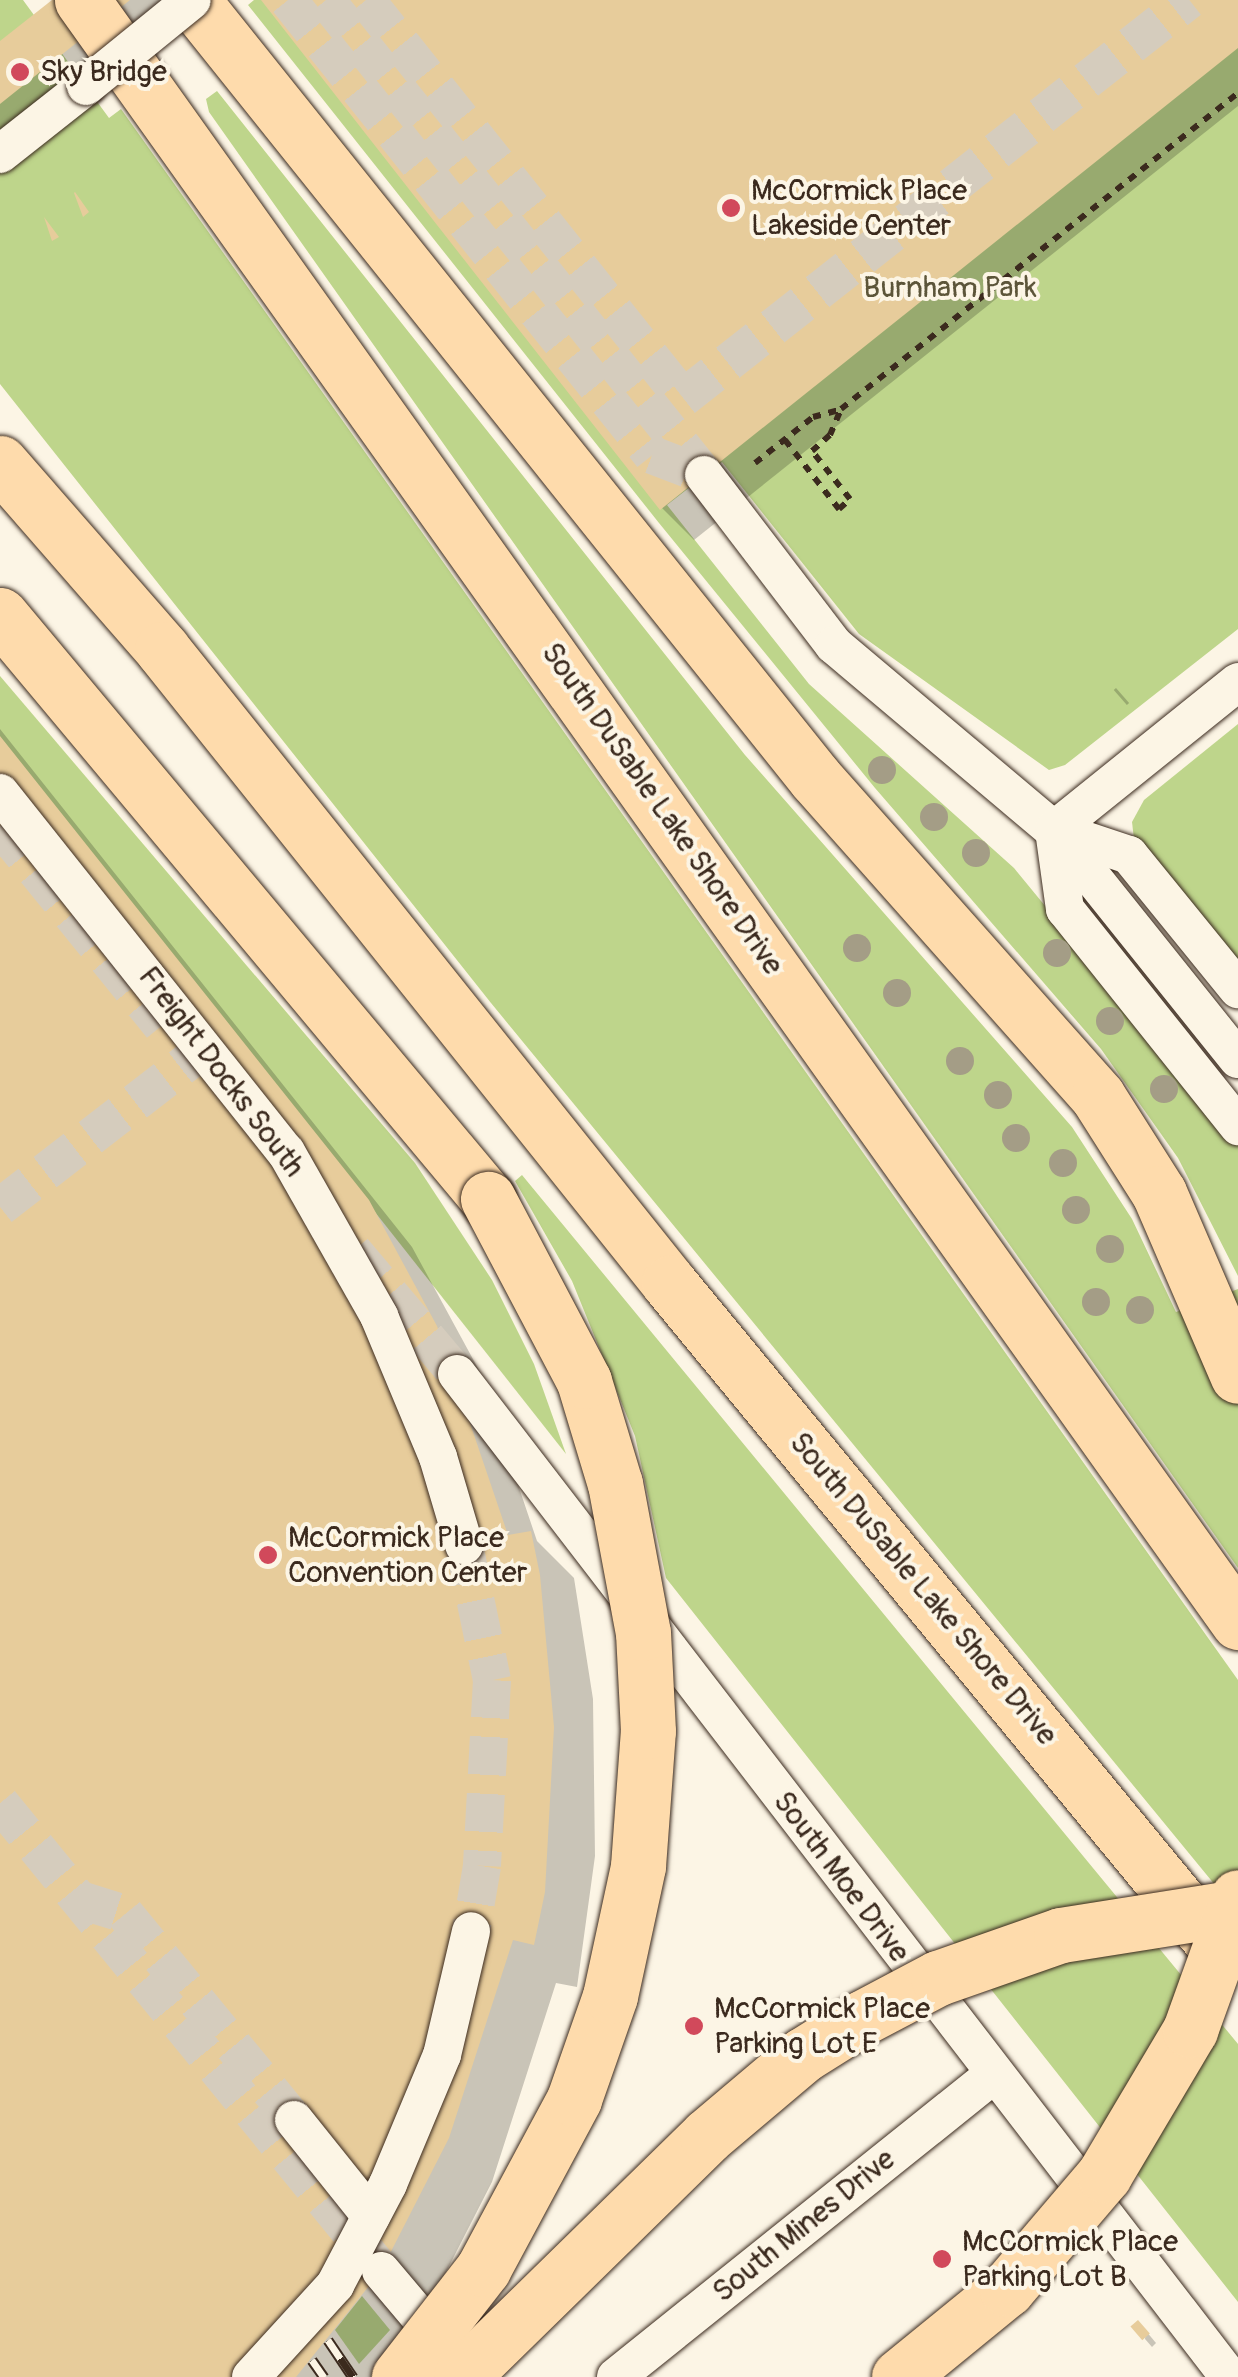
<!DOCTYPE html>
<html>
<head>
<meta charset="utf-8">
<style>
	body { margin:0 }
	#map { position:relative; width:1238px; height:2377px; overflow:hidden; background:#fcf5e5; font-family:Pangolin,sans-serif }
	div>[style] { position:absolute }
	.green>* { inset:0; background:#bed58b }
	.shadow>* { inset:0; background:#0003; transform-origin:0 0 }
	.building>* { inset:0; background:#e7cc9b; transform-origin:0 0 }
	.minor-tunnel>* { height:38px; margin-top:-19px; transform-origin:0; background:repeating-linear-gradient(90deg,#d5ccbd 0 38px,transparent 0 57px) }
	.path>* { height:6px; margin-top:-3px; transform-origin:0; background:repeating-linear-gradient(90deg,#3b2a1e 0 8px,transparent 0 16px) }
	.roads { filter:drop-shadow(0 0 2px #3b2a1e) drop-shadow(0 0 2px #3b2a1e) }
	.minor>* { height:38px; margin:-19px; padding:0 19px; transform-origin:19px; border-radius:19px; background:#fcf5e5 }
	.highway>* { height:55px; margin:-27.5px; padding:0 27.5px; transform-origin:27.5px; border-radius:27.5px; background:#fedbac }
	.rail>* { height:11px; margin-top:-5.5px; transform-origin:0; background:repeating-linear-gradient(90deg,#fcf5e5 0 22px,#3b2a1e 0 44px); box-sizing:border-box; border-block:2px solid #3b2a1e }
	.bridges { filter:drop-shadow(0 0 2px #3b2a1e) drop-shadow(0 0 2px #3b2a1e) }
	.minor-bridge>* { height:38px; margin:-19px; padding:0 19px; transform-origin:19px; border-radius:19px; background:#fcf5e5 }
	.highway-bridge>* { height:55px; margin:-27.5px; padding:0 27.5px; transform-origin:27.5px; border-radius:27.5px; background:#fedbac }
	.trees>* { width:28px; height:28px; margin:-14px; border-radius:50%; background:#a49d86 }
	.dots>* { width:28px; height:28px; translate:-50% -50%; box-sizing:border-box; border:5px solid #fcf5e5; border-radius:50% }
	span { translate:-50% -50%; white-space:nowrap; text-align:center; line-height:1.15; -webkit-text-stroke:8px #fcf5e5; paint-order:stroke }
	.poi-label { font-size:30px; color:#3b2a1e }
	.left { translate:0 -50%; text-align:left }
	.park-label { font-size:30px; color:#5c5539 }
	.street-label { font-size:30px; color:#3b2a1e }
</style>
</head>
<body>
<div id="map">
	<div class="green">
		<div style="clip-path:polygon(0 0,23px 0,109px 118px,121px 109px,1238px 1680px,1238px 1913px,491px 1003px,0 384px)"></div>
		<div style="clip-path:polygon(254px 0,1238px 0,1238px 629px,1065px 765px,1049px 770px,859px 634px,722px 462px,667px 505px,809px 684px,1014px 868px,1238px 1141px,1238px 1276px,1178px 1158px,1101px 1049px,875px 788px,659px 523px,248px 5px)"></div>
		<div style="clip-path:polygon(217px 91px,745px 755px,1072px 1127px,1132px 1219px,1176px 1312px,1238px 1289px,1238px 1568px,209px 112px,206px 99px)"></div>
		<div style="clip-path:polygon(0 676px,415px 1163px,492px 1280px,534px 1364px,566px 1454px,0 737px)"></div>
		<div style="clip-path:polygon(1238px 724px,1238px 967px,1134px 839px,1132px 822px,1144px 800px)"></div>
		<div style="clip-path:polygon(522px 1175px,1238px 2044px,1238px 2302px,666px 1578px,635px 1436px,572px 1281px,515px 1181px)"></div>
		<div style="clip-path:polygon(362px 2296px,390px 2330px,359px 2364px,335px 2330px)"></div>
	</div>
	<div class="shadow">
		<div style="clip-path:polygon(56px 0,202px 0,0 161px,0 44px)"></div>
		<div style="clip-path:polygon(265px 0,1238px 0,1238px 106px,694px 540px,662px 508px)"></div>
		<div style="left:1116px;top:688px;width:20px;height:3px;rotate:49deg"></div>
		<div style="clip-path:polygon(0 729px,412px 1247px,480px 1372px,537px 1541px,574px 1578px,593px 1699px,595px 1856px,577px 1987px,556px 1983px,492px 2182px,424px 2315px,376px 2377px,0 2377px)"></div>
		<div style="clip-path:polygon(1146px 2331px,1156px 2343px,1152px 2347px,1145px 2339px)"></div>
	</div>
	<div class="building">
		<div style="clip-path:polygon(52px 0,130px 0,0 104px,0 41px)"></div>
		<div style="clip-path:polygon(261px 0,1238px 0,1238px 48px,660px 510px)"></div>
		<div style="clip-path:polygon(75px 192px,89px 212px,83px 217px,74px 193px)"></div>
		<div style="clip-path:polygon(44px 217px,59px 237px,52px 241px)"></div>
		<div style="clip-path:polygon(0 736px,369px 1200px,437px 1326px,508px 1535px,531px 1531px,540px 1575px,554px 1727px,545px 1892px,534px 1945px,513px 1940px,449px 2138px,381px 2271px,296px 2377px,0 2377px)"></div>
		<div style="left:1138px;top:2320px;width:18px;height:10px;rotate:49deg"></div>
	</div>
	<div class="minor-tunnel">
		<div style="left:288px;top:0;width:583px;rotate:51.34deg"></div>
		<div style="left:652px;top:455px;width:56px;rotate:21deg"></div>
		<div style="left:326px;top:0;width:605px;rotate:51.44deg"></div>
		<div style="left:366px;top:0;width:509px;rotate:51.46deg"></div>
		<div style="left:683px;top:398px;width:644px;rotate:-38.19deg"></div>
		<div style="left:0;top:826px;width:257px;rotate:51deg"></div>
		<div style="left:0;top:1207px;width:240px;rotate:-37.7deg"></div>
		<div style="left:353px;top:1251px;width:161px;rotate:49.8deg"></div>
		<div style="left:464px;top:1545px;width:138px;rotate:78.3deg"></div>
		<div style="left:492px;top:1680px;width:186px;rotate:93.1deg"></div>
		<div style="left:482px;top:1866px;width:66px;rotate:99.6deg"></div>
		<div style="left:0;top:1803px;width:598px;rotate:50.77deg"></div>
		<div style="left:80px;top:1900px;width:47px;rotate:17.3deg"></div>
		<div style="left:125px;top:1914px;width:266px;rotate:50.6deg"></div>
	</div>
	<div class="path">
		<div style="left:785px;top:440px;width:88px;rotate:52deg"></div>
		<div style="left:839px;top:509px;width:15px;rotate:-42deg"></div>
		<div style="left:850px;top:499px;width:61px;rotate:-128.4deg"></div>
		<div style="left:812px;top:451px;width:24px;rotate:-42deg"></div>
		<div style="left:830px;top:435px;width:28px;rotate:-67deg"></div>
		<div style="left:841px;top:409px;width:507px;rotate:-38.52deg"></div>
		<div style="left:755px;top:463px;width:74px;rotate:-38.4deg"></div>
		<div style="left:813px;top:417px;width:28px;rotate:-15deg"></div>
	</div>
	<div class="roads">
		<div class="minor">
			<div style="left:0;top:154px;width:110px;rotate:-38.3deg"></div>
			<div style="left:704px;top:475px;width:214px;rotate:52.6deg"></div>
			<div style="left:834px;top:645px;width:287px;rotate:40.1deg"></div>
			<div style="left:1054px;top:830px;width:79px;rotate:18.4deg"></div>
			<div style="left:1129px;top:855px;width:173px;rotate:50.9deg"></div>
			<div style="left:0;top:793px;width:459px;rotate:51.5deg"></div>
			<div style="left:286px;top:1152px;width:189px;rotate:60.4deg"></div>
			<div style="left:379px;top:1316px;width:153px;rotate:67.3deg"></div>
			<div style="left:438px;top:1457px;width:92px;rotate:73.5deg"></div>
			<div style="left:1054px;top:830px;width:80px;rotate:82.1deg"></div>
			<div style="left:1065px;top:909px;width:278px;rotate:51.4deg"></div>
			<div style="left:1054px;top:830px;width:236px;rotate:-38.8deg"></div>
			<div style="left:1056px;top:832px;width:291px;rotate:51.3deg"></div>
			<div style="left:457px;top:1374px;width:1266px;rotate:52.41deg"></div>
			<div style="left:294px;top:2120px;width:123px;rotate:51.3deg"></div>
			<div style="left:381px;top:2271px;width:102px;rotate:49.8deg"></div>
			<div style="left:251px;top:2377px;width:125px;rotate:-47.6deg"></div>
			<div style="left:335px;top:2285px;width:114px;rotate:-62.3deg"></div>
			<div style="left:388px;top:2184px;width:140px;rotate:-67.3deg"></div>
			<div style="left:442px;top:2055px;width:127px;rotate:-76.8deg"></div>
			<div style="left:616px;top:2377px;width:483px;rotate:-38.7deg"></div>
		</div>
		<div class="highway">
			<div style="left:82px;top:0;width:1992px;rotate:54.52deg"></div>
			<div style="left:192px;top:0;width:997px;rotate:51.31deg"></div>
			<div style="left:815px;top:778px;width:426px;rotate:48.4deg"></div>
			<div style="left:1098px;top:1097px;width:114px;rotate:57.6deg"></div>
			<div style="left:1159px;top:1193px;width:199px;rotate:66.7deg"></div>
			<div style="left:0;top:463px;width:247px;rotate:48.9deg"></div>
			<div style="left:162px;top:649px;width:812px;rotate:51.35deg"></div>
			<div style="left:669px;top:1283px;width:863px;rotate:50.5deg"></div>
			<div style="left:0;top:615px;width:761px;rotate:50.12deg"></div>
		</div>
	</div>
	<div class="rail">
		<div style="left:328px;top:2340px;width:45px;rotate:56deg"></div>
		<div style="left:312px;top:2360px;width:21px;rotate:55deg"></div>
	</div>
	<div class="bridges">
		<div class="minor-bridge">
			<div style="left:86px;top:86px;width:136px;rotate:-39.1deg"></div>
		</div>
		<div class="highway-bridge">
			<div style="left:399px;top:2377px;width:137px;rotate:-52.1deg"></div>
			<div style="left:483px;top:2269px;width:193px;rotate:-61.8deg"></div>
			<div style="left:574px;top:2099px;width:109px;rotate:-70.7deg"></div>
			<div style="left:610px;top:1996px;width:133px;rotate:-77.8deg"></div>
			<div style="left:638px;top:1866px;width:135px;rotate:-85.8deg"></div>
			<div style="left:648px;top:1731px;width:98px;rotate:-92.9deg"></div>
			<div style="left:643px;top:1633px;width:152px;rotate:-100.6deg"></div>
			<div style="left:615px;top:1484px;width:108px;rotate:-106.8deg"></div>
			<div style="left:584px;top:1381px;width:206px;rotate:-117.8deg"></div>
			<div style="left:461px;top:2377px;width:344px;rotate:-44.4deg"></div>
			<div style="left:707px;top:2136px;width:126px;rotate:-40.2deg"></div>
			<div style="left:803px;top:2055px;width:70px;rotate:-32.1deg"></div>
			<div style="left:862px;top:2018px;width:86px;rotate:-27.8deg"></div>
			<div style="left:938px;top:1978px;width:130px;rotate:-19.3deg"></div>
			<div style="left:1061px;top:1935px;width:179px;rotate:-9deg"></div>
			<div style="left:899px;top:2377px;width:139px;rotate:-39.2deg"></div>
			<div style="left:1007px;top:2289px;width:150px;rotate:-49.6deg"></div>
			<div style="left:1104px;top:2175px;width:169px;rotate:-59.3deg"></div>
			<div style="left:1190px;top:2030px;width:141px;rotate:-70.2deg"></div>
		</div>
	</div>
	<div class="trees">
		<div style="left:882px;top:770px"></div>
		<div style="left:934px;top:817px"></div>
		<div style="left:976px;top:853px"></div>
		<div style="left:857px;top:948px"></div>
		<div style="left:1057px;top:953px"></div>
		<div style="left:897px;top:993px"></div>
		<div style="left:1110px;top:1021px"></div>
		<div style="left:960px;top:1061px"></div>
		<div style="left:1164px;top:1089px"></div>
		<div style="left:998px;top:1095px"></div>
		<div style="left:1016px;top:1138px"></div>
		<div style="left:1063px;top:1163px"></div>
		<div style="left:1076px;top:1210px"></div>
		<div style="left:1110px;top:1249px"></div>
		<div style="left:1096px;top:1302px"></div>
		<div style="left:1140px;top:1310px"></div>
	</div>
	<div class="dots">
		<div style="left:20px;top:72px;background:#d1495b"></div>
		<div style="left:731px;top:208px;background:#d1495b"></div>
		<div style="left:268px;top:1555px;background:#d1495b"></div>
		<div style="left:694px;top:2026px;background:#d1495b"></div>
		<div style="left:942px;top:2259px;background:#d1495b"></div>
	</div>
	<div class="poi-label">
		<span class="left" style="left:40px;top:72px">Sky Bridge</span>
		<span class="left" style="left:751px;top:208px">McCormick Place<br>Lakeside Center</span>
		<span class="left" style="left:288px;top:1555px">McCormick Place<br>Convention Center</span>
		<span class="left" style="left:714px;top:2026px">McCormick Place<br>Parking Lot E</span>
		<span class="left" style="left:962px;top:2259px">McCormick Place<br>Parking Lot B</span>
	</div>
	<div class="park-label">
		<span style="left:950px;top:288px">Burnham Park</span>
	</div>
	<div class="street-label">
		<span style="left:662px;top:809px;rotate:55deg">South DuSable Lake Shore Drive</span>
		<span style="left:221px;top:1072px;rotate:53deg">Freight Docks South</span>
		<span style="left:923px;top:1589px;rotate:50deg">South DuSable Lake Shore Drive</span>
		<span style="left:841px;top:1877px;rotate:53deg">South Moe Drive</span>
		<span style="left:804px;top:2226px;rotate:-39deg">South Mines Drive</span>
	</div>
</div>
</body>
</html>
